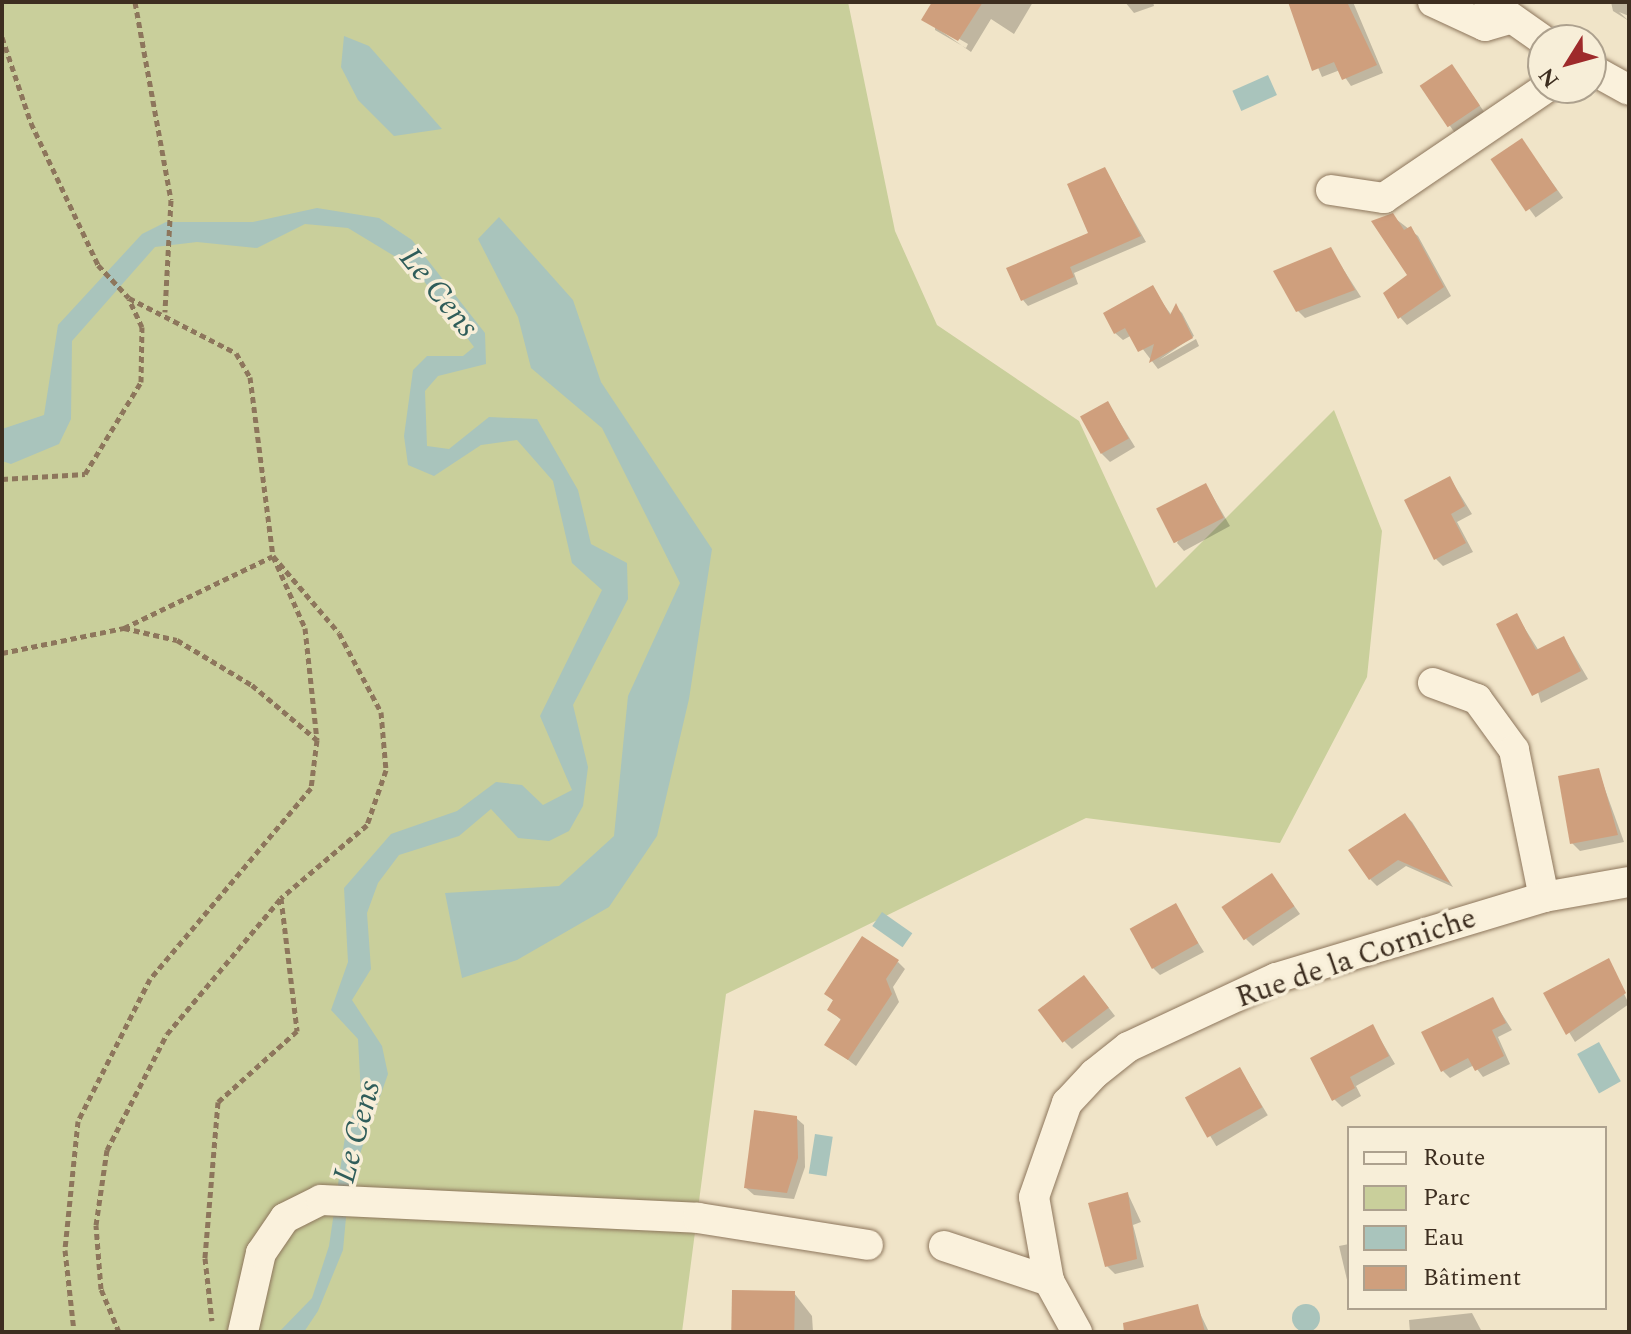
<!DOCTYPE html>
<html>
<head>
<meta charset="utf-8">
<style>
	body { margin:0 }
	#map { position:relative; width:1631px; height:1334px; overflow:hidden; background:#f0e4c8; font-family:Spectral,serif }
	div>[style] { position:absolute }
	.green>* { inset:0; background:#c9cf9b }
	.water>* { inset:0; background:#a9c4bc; transform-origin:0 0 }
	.round { border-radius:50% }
	.shadow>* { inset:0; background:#0003; transform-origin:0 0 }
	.building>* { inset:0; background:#cf9f7d; transform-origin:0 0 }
	.path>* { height:5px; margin-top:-2.5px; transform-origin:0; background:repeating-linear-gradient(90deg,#8d765c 0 6px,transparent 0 10px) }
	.roads { filter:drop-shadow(0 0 2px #8d765c) drop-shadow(0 0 2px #8d765c) }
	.street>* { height:30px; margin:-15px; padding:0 15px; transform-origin:15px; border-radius:15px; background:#faf1dc }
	span { translate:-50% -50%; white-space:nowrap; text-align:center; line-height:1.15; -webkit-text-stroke:7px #f7eed8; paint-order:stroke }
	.street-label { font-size:30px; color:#3d2e20 }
	.water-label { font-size:32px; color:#2f5d5a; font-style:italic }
	.frame { position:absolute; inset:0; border:4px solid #3d2e20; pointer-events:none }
	.legend { position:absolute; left:1347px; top:1126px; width:260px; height:184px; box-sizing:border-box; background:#f7eed8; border:2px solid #ada18e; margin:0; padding:10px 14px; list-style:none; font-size:24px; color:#3d2e20 }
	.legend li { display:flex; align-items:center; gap:16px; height:40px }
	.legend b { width:40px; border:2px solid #ada18e }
	.north { position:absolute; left:1527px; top:24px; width:80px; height:80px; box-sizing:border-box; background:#f7eed8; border:2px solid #ada18e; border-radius:50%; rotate:233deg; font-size:22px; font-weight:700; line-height:32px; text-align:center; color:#3d2e20 }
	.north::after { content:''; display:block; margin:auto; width:28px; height:36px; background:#9e2a2b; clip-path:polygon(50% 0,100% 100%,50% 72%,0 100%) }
</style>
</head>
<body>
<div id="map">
	<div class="green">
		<div style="clip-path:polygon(2px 2px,848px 2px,895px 231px,937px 325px,1079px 421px,1156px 588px,1334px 410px,1382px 531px,1367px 677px,1280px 843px,1086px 818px,726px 994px,682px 1332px,2px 1332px)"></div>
	</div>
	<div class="water">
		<div style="clip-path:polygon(344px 36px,369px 46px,442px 129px,394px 136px,358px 100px,341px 67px)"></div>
		<div style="left:1268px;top:75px;width:22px;height:39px;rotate:66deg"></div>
		<div style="clip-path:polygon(317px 208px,379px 218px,412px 240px,485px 333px,486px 364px,438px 376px,425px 391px,427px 446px,449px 449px,489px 417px,537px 419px,578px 490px,591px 544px,627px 563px,628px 599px,573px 705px,588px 767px,583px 806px,569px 831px,549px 841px,518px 838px,491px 809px,459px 836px,399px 855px,378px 883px,367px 913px,371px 969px,352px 1000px,382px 1046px,388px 1074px,349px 1185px,343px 1250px,318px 1311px,304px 1332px,279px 1332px,312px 1298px,329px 1246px,346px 1130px,361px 1095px,358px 1039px,331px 1010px,348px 962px,344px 888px,391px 834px,457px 811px,496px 782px,522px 785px,543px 805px,572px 790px,540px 716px,602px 590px,572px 563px,553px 481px,517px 440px,481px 445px,434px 476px,408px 465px,404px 436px,413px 370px,427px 356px,463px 356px,474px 347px,414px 268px,348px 228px,305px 224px,257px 248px,197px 242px,155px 247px,72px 341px,71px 419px,59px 444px,11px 464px,2px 461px,2px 429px,44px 415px,58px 325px,142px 234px,166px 222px,253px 222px)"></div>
		<div style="clip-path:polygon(499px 217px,573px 300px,601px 382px,712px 549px,689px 699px,657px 836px,609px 907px,517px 960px,462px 978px,445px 893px,559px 886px,614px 836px,628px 696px,680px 583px,602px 428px,531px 368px,518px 317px,478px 239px)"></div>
		<div style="left:882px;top:912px;width:37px;height:17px;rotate:35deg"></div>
		<div style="left:1599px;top:1042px;width:45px;height:25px;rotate:61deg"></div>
		<div style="left:815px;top:1134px;width:18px;height:40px;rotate:9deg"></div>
		<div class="round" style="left:1292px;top:1304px;width:28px;height:28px"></div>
	</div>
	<div class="shadow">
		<div style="clip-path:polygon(evenodd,934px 2px,1033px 2px,1014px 34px,991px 19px,971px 52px,924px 19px,934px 2px,935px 25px,968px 44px,966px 48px,935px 30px,935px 25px)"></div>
		<div style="clip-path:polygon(1125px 2px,1153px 2px,1154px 6px,1134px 13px)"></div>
		<div style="clip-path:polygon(1290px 2px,1353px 2px,1383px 73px,1351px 86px,1340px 70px,1322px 77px)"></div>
		<div style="clip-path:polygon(1611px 2px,1629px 2px,1629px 16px,1619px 12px,1629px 21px,1613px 11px)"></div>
		<div style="left:1452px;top:66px;width:59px;height:36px;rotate:55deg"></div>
		<div style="left:1522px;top:141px;width:70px;height:34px;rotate:54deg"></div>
		<div style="clip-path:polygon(1105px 170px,1146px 242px,1074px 273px,1078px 284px,1028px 306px,1023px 300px,1091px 234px)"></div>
		<div style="clip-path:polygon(1392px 216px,1418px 236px,1451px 296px,1407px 325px,1400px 317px,1410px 276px)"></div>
		<div style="clip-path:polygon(1331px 250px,1361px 297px,1305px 318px,1298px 311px)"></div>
		<div style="clip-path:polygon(1152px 288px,1172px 316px,1176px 307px,1182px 313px,1194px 336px,1159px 360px,1196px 339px,1199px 346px,1158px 369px,1132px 335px,1123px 340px,1115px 333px)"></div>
		<div style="clip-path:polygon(1108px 403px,1135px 447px,1110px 462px,1102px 454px)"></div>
		<div style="clip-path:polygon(1450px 478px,1472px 514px,1457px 522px,1473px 552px,1443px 566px,1436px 559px)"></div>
		<div style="clip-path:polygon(1206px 485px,1230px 526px,1184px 551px,1177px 543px)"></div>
		<div style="clip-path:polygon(1517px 616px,1539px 651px,1564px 638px,1588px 679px,1541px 703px)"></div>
		<div style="clip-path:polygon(1598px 770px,1624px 842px,1580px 851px,1572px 843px)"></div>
		<div style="clip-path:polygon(1405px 815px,1412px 822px,1453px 887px,1406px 866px,1377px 886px,1370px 879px)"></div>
		<div style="clip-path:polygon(1272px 875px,1300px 914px,1253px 946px,1246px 939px)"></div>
		<div style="clip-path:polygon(1175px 906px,1204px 952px,1160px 975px,1152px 967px)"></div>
		<div style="clip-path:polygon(1608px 961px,1629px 1004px,1575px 1042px,1546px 994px)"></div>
		<div style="clip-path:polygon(898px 962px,905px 969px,893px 987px,899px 1002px,856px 1066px,827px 1044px,842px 1021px,829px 1009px,835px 1002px,826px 994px)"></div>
		<div style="clip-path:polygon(1092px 986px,1115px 1016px,1072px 1049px,1064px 1041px)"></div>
		<div style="clip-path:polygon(1493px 1000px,1512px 1030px,1498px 1037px,1510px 1064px,1483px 1077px,1474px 1065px,1450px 1078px,1443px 1071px)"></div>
		<div style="clip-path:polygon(1373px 1027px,1395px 1064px,1356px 1086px,1361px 1096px,1342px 1107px,1334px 1099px)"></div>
		<div style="left:1240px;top:1069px;width:54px;height:60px;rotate:59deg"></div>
		<div style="clip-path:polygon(796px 1118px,804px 1125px,805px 1167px,794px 1199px,754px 1195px,746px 1188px)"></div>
		<div style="clip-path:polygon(1128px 1194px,1141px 1222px,1133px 1225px,1144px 1267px,1115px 1274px,1107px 1266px)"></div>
		<div style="clip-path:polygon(1349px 1244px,1349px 1284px,1348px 1284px,1339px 1246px)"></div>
		<div style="clip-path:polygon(794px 1293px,812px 1316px,813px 1332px,746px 1332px)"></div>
		<div style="clip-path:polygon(1197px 1307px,1209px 1332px,1163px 1332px)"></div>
		<div style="clip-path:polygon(1472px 1313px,1482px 1332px,1410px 1332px,1409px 1320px)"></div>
	</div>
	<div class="building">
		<div style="clip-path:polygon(932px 2px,983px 2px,958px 41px,921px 20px)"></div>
		<div style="clip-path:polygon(1288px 2px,1347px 2px,1377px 65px,1342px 80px,1334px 62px,1312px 71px)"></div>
		<div style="left:1452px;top:64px;width:50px;height:39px;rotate:56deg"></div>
		<div style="left:1522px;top:138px;width:63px;height:38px;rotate:56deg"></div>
		<div style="clip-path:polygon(1105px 167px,1141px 236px,1070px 267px,1074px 277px,1021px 301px,1006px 268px,1088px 233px,1067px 184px)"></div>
		<div style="clip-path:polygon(1393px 213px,1404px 230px,1411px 226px,1444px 287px,1398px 319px,1383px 293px,1407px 275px,1371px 221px)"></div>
		<div style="clip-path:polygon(1331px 247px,1355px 290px,1296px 312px,1273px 271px)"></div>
		<div style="clip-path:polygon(1153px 285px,1170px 315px,1176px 303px,1193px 338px,1149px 363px,1154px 344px,1138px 352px,1125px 328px,1114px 334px,1103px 313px)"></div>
		<div style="left:1108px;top:401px;width:43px;height:32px;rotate:61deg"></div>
		<div style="clip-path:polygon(1450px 476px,1465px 506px,1451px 514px,1466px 543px,1434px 560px,1404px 500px)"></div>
		<div style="left:1206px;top:483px;width:39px;height:56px;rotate:63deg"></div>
		<div style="clip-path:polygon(1517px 613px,1536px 650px,1564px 636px,1581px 671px,1532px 696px,1496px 624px)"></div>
		<div style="clip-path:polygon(1599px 768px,1618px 835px,1570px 844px,1558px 776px)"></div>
		<div style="clip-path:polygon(1405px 813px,1425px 843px,1450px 883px,1398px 860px,1369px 880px,1348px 850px)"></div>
		<div style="left:1272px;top:873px;width:40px;height:61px;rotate:56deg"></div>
		<div style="left:1176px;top:903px;width:46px;height:53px;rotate:61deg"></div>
		<div style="clip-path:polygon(862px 936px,899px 960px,886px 979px,892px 994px,848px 1060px,824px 1045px,841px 1019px,827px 1010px,833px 1000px,824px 994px)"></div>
		<div style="clip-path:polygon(1609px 958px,1626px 993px,1566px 1035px,1543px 993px)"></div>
		<div style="left:1084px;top:975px;width:41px;height:58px;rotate:53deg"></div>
		<div style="clip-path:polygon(1493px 997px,1506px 1023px,1492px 1030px,1504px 1056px,1475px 1071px,1468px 1058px,1441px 1072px,1421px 1032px)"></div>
		<div style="clip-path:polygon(1373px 1024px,1389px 1056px,1350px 1077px,1355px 1088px,1332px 1101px,1310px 1058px)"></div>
		<div style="left:1240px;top:1067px;width:46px;height:63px;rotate:61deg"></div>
		<div style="clip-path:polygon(754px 1110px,797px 1116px,798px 1158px,787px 1193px,744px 1188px)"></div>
		<div style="clip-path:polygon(1128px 1192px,1137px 1259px,1105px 1267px,1088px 1203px)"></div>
		<div style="left:732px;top:1290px;width:63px;height:42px;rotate:1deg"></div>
		<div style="clip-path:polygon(1198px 1304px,1205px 1332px,1124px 1332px,1123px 1323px)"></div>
	</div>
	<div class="path">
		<div style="left:135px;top:2px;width:201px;rotate:79.7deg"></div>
		<div style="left:171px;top:200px;width:112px;rotate:93.1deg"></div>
		<div style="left:2px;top:37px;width:91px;rotate:71.4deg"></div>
		<div style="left:31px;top:123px;width:157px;rotate:64.7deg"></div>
		<div style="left:98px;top:265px;width:45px;rotate:46.8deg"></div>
		<div style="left:129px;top:298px;width:120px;rotate:27.2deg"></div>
		<div style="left:236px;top:353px;width:28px;rotate:60deg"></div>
		<div style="left:250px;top:377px;width:180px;rotate:82.7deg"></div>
		<div style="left:273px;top:556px;width:101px;rotate:49.4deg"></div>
		<div style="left:339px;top:633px;width:89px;rotate:62deg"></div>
		<div style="left:381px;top:712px;width:58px;rotate:85.1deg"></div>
		<div style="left:386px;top:770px;width:58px;rotate:109.1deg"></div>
		<div style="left:367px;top:825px;width:113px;rotate:139.7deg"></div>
		<div style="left:281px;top:898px;width:134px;rotate:83.1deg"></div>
		<div style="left:297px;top:1031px;width:106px;rotate:138.1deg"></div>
		<div style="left:218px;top:1102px;width:157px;rotate:94.8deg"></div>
		<div style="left:205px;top:1258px;width:63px;rotate:83.7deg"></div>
		<div style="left:2px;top:479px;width:83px;rotate:-3.4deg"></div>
		<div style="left:85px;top:474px;width:108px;rotate:-58.7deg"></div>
		<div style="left:141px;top:382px;width:55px;rotate:-89deg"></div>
		<div style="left:142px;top:327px;width:31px;rotate:-115deg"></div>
		<div style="left:124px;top:628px;width:54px;rotate:12.8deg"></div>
		<div style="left:177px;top:640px;width:87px;rotate:31deg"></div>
		<div style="left:252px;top:685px;width:84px;rotate:40.2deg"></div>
		<div style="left:2px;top:653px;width:125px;rotate:-11.6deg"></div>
		<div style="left:124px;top:628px;width:165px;rotate:-25.8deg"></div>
		<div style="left:273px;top:556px;width:79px;rotate:66deg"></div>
		<div style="left:305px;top:628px;width:113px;rotate:83.9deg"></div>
		<div style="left:317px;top:740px;width:48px;rotate:97.1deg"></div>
		<div style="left:311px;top:788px;width:250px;rotate:130.1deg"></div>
		<div style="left:150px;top:979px;width:159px;rotate:116.9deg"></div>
		<div style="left:78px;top:1121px;width:130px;rotate:95.8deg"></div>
		<div style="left:65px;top:1250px;width:82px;rotate:83.7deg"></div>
		<div style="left:119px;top:1332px;width:47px;rotate:-112.7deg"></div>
		<div style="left:101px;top:1289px;width:64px;rotate:-94.5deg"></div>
		<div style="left:96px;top:1225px;width:76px;rotate:-81.7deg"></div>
		<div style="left:107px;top:1150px;width:131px;rotate:-62.7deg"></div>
		<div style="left:167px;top:1034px;width:177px;rotate:-50deg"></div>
	</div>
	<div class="roads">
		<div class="street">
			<div style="left:1433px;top:2px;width:57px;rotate:24.8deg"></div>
			<div style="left:1485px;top:26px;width:25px;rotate:-16deg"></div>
			<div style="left:1489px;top:2px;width:66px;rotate:35.1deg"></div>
			<div style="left:1591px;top:69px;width:43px;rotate:28.9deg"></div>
			<div style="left:1331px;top:190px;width:54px;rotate:8.6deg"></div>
			<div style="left:1384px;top:198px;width:196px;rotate:-34.2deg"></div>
			<div style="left:1433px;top:683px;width:47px;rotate:20deg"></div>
			<div style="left:1477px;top:699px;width:63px;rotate:54deg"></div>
			<div style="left:1514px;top:750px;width:150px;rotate:78.5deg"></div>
			<div style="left:944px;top:1246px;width:111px;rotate:18.4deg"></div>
			<div style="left:243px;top:1332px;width:81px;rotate:-77.2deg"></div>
			<div style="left:261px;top:1253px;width:42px;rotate:-55.6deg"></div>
			<div style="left:285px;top:1218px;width:40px;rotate:-26.6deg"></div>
			<div style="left:321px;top:1200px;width:377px;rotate:2.7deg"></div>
			<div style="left:698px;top:1218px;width:172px;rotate:9deg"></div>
			<div style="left:1077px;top:1332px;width:58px;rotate:-118.8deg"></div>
			<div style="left:1049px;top:1281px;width:85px;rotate:-100.1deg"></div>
			<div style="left:1034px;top:1197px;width:100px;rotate:-70.7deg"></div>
			<div style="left:1067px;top:1103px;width:40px;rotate:-47deg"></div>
			<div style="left:1094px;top:1074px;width:43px;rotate:-38.5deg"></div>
			<div style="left:1128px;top:1047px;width:163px;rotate:-25deg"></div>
			<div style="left:1276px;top:978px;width:280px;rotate:-16.8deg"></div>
			<div style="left:1544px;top:897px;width:86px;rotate:-10deg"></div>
		</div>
	</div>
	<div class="street-label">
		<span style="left:1356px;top:958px;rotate:-19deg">Rue de la Corniche</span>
	</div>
	<div class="water-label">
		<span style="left:438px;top:293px;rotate:51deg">Le Cens</span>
		<span style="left:358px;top:1132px;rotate:-75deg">Le Cens</span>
	</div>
	<div class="frame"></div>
	<ul class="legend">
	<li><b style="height:10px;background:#faf1dc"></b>Route</li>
	<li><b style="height:22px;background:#c9cf9b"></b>Parc</li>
	<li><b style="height:22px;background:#a9c4bc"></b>Eau</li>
	<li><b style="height:22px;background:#cf9f7d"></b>Bâtiment</li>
	</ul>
	<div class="north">N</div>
</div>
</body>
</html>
